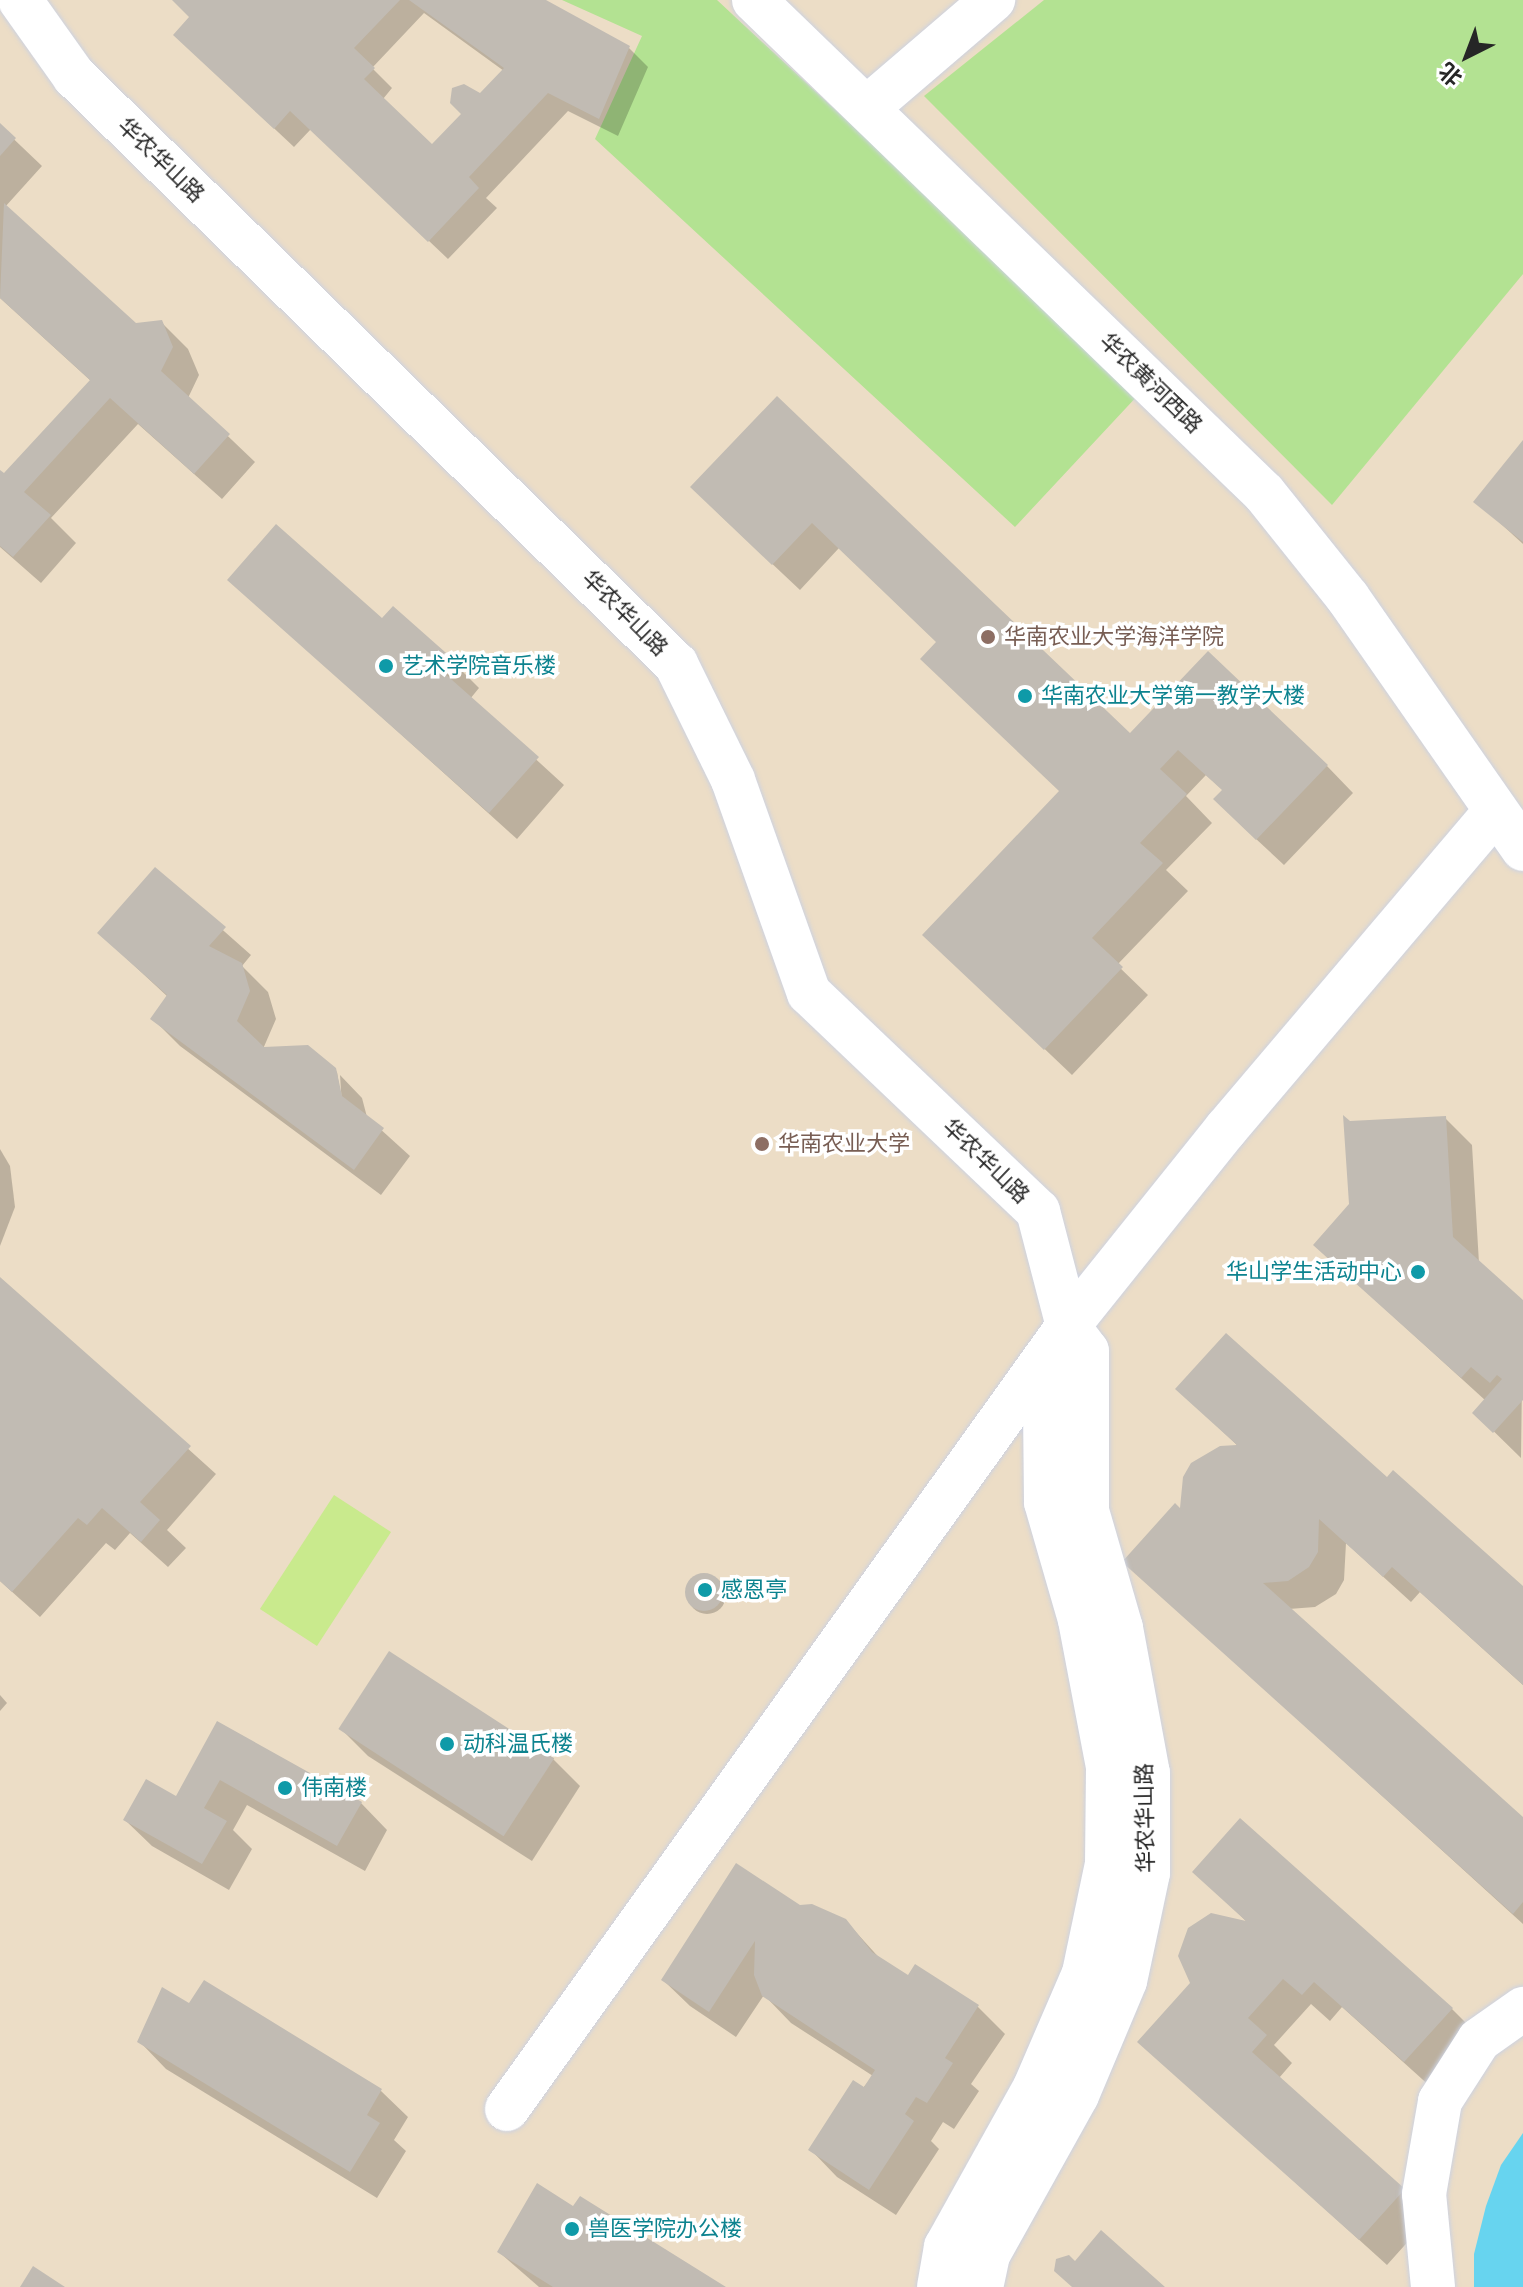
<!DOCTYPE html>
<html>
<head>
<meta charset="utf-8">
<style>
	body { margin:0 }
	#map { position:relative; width:1523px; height:2287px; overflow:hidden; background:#eae0d7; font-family:"Fira Sans Condensed","Noto Sans SC",sans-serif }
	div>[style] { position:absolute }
	.education>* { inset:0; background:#ecddc6; transform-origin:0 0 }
	.green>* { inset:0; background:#b3e292 }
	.pitch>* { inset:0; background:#c9ea8d; transform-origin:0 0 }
	.water>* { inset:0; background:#67d4ef }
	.shadow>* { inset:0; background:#0003 }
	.round { border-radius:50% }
	.building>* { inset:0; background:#c1bbb3; transform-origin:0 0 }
	.roads { filter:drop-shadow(0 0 2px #cdd2e0) drop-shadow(0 0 2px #cdd2e0) }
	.minor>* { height:44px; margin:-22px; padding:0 22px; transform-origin:22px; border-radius:22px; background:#fff }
	.dots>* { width:22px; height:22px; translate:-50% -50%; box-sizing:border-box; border:4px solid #fff; border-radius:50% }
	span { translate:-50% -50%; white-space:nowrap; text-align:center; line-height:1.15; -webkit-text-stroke:7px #fff; paint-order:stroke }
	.street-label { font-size:22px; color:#262626 }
	.education-label { font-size:22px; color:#785e54 }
	.left { translate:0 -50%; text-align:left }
	.culture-label { font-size:22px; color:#0d838f }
	.right { translate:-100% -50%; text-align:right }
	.north { position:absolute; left:1427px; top:16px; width:80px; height:80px; -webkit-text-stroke:6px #fff; paint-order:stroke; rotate:222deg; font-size:22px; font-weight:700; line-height:32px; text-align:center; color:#262626 }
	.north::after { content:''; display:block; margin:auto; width:28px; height:36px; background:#262626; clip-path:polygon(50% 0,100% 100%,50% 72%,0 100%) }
</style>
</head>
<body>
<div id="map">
	<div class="education">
		<div style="left:0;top:0;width:1523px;height:2287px"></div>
	</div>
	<div class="green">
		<div style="clip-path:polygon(562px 0,717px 0,1140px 393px,1015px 527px,595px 139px,642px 36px)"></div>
		<div style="clip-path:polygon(1044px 0,1523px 0,1523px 274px,1332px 505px,924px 96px)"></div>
	</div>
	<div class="pitch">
		<div style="left:334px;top:1495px;width:68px;height:136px;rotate:33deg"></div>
	</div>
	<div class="water">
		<div style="clip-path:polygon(1523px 2133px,1523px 2287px,1474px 2287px,1474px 2254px,1486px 2206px,1501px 2165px)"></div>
	</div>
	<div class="shadow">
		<div style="clip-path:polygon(evenodd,173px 0,542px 0,629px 48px,648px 67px,618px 136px,568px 111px,486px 198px,497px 208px,448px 259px,311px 129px,294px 147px,195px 54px,192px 18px,173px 0,424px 13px,504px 71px,432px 146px,383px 99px,392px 88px,372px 68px,424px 13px)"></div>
		<div style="clip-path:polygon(0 126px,42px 166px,5px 207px,136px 325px,161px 322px,188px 349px,199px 375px,188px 398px,255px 462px,222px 499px,138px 424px,51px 518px,76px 543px,41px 583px,0 547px,0 473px,4px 476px,91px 381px,0 298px)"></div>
		<div style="clip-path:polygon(777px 399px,1130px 735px,1327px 766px,1353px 793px,1284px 865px,1242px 826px,1224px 791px,1206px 775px,1186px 796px,1212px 823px,1166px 870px,1188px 891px,1117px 965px,1148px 995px,1072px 1075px,952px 961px,1061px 792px,938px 643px,839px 548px,800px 590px,719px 514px)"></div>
		<div style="clip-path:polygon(1523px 443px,1523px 544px,1476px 501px)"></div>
		<div style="clip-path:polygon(230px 580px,382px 621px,452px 661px,479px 688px,470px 699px,564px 785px,517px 839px)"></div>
		<div style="clip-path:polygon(155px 870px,251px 955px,242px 966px,268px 992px,276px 1019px,263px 1049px,307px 1047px,337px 1072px,342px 1106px,340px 1075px,362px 1098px,367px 1117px,410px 1156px,381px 1195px,180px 1046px,153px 1019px,168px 997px,127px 959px)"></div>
		<div style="clip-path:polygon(1445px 1118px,1472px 1145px,1479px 1263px,1523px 1302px,1521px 1458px,1475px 1413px,1486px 1401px,1315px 1245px,1352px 1205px,1349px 1123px)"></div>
		<div style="clip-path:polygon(0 1149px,10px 1166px,15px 1207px,0 1246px)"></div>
		<div style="clip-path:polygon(0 1279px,216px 1474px,167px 1530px,186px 1548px,168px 1567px,130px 1533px,115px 1550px,106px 1543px,40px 1617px,0 1581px)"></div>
		<div style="clip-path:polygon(1178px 1389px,1387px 1480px,1523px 1589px,1523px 1685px,1420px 1592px,1411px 1602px,1346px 1543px,1344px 1580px,1336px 1594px,1315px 1607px,1289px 1609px,1523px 1820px,1523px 1924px,1125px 1562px,1181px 1512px,1239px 1447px)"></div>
		<div class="round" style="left:688px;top:1576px;width:38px;height:38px"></div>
		<div style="clip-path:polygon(0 1695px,7px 1703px,0 1711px)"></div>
		<div style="clip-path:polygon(218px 1724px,361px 1803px,387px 1830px,365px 1871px,247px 1805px,233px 1830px,252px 1849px,229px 1890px,152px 1846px,125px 1820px,176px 1798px)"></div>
		<div style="clip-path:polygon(342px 1730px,553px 1759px,580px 1786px,532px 1861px,368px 1756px)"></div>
		<div style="clip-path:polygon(1195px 1872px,1452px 2009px,1479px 2036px,1432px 2088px,1342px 2007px,1330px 2021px,1311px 2004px,1274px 2045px,1292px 2063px,1279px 2078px,1430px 2217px,1387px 2265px,1140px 2042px,1247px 1922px)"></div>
		<div style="clip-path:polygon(800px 1908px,845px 1920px,883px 1962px,908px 1978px,916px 1967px,978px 2007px,1005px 2034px,971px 2084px,979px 2091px,954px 2129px,943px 2122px,931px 2141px,939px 2149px,896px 2215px,837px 2177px,811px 2150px,873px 2076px,791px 2023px,764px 1995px,736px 2037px,690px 2006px,663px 1980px)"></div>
		<div style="clip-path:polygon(204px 1983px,381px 2091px,408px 2117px,394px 2140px,406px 2151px,377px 2198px,166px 2069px,140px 2042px,163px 1990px,190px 2006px)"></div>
		<div style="clip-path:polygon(573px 2209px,722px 2287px,539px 2287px,499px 2252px)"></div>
	</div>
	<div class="building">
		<div style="clip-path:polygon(172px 0,400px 0,354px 48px,375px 68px,364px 79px,432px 144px,461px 114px,450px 103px,452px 88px,464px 84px,480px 93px,504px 68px,409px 0,546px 0,630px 46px,599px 119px,548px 93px,469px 177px,479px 188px,428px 242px,290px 111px,274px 129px,173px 35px,189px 17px)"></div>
		<div style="clip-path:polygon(0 123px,16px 138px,0 156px)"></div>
		<div style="clip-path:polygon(4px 203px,136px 323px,162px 320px,173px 347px,161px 371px,230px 434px,194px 474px,110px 398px,24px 492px,51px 515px,13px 557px,0 546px,0 470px,4px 473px,90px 380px,0 298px)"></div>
		<div style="clip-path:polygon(777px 396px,1130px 733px,1208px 651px,1328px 765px,1256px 840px,1213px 799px,1222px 790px,1178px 750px,1160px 769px,1187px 794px,1140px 843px,1163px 863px,1092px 938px,1123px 967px,1044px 1050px,922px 935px,1059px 791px,920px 659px,936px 642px,812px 523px,772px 565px,690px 487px)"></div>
		<div style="clip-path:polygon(1523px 440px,1523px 542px,1473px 502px)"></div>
		<div style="clip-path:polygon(276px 524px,382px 618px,393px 606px,454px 660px,443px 672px,539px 757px,489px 813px,227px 580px)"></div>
		<div style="clip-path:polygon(155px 867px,226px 927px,209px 946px,242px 963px,250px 991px,237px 1021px,264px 1047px,308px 1045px,336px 1068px,342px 1096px,384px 1128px,354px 1170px,150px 1019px,167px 995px,97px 933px)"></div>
		<div style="clip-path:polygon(1343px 1115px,1350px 1121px,1446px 1116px,1453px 1237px,1523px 1300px,1523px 1400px,1493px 1433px,1472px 1413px,1502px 1379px,1497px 1375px,1490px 1383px,1471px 1367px,1461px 1378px,1313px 1245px,1349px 1204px)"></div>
		<div style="clip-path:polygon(0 1277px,191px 1446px,140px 1502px,160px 1520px,141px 1542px,102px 1508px,87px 1525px,78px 1518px,12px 1592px,0 1581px)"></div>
		<div style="clip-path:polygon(1226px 1333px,1387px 1477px,1393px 1470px,1523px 1586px,1523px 1685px,1392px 1567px,1383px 1577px,1319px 1519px,1318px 1552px,1309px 1567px,1288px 1581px,1263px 1583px,1523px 1817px,1523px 1902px,1513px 1914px,1122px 1562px,1175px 1503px,1180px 1508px,1183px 1477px,1191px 1463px,1220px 1446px,1237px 1445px,1175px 1389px)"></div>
		<div class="round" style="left:685px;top:1573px;width:38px;height:38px"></div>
		<div style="left:389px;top:1651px;width:197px;height:93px;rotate:33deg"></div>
		<div style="clip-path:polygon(217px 1721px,362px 1802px,337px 1846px,220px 1780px,204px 1808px,227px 1821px,202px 1864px,123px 1820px,146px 1779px,176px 1796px)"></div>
		<div style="clip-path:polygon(1240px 1818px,1453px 2008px,1404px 2062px,1314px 1982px,1302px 1995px,1283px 1979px,1248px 2018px,1267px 2035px,1252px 2052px,1405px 2189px,1359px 2240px,1137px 2042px,1190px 1983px,1178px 1956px,1188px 1928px,1211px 1913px,1246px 1921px,1192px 1872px)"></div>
		<div style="clip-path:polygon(736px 1863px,800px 1905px,812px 1904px,846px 1919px,872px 1952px,908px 1975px,915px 1964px,979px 2005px,945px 2058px,953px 2063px,927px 2103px,916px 2097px,905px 2114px,914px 2121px,869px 2190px,808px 2150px,853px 2080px,864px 2087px,875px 2070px,762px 1996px,754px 1975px,755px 1941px,709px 2012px,661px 1980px)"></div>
		<div style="clip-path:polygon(204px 1980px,382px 2089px,367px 2115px,380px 2123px,350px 2172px,137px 2042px,162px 1987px,189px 2003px)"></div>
		<div style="clip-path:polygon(537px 2183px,573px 2206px,580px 2196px,726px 2287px,553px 2287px,497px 2252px)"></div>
		<div style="clip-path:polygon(1101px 2230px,1165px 2287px,1072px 2287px,1054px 2271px,1056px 2259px,1069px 2255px,1075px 2261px)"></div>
		<div style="clip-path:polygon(33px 2266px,65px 2287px,20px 2287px)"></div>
	</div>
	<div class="roads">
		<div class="minor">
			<div style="left:20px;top:0;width:93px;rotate:54.6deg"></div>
			<div style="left:74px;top:76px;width:842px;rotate:44.33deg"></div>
			<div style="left:676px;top:664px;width:129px;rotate:63.8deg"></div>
			<div style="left:733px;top:780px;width:226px;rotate:70.4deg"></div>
			<div style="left:809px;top:993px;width:316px;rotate:43.6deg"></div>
			<div style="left:1038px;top:1211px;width:119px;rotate:75.4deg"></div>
			<div style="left:1068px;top:1326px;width:31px;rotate:53deg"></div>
			<div style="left:1087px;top:1351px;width:160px;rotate:90deg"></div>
			<div style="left:1087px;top:1511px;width:122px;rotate:73.8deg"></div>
			<div style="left:1121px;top:1628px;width:147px;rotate:79.5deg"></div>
			<div style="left:1148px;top:1773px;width:100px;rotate:90deg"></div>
			<div style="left:1148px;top:1873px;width:110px;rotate:102deg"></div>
			<div style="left:1125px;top:1981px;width:124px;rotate:112.8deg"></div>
			<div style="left:1077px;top:2095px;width:183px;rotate:119.1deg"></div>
			<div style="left:988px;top:2255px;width:33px;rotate:102deg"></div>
			<div style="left:754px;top:0;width:709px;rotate:44.03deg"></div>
			<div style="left:1264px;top:493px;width:134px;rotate:51.3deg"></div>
			<div style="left:1348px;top:598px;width:306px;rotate:55.1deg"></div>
			<div style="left:868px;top:107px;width:165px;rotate:-40.6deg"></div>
			<div style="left:507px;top:2109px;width:963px;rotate:-54.38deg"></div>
			<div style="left:1068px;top:1326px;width:253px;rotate:-51.3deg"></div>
			<div style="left:1226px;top:1129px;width:417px;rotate:-49.7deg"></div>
			<div style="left:939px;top:2287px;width:41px;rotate:-80.1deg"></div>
			<div style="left:946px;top:2247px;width:183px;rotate:-60.9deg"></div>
			<div style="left:1035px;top:2087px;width:124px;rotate:-66.7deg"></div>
			<div style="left:1084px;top:1973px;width:111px;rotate:-78.1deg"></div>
			<div style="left:1107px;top:1864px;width:97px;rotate:-89.4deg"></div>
			<div style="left:1108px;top:1767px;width:150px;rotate:-100.8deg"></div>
			<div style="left:1080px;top:1620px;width:123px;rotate:-106.1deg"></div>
			<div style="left:1046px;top:1502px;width:90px;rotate:-90.6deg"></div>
			<div style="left:1045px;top:1412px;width:63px;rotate:-75.3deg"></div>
			<div style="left:1433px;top:2287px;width:93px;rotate:-95.5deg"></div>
			<div style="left:1424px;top:2194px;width:94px;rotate:-80.2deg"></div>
			<div style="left:1440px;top:2101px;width:72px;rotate:-57.4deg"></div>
			<div style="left:1479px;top:2040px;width:54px;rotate:-35.2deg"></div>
		</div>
	</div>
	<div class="dots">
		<div style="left:988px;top:637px;background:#8d6e63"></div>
		<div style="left:386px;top:666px;background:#0f9aa8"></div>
		<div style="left:1025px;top:696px;background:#0f9aa8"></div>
		<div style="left:762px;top:1144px;background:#8d6e63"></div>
		<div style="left:1418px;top:1272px;background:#0f9aa8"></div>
		<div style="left:705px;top:1590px;background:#0f9aa8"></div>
		<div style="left:447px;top:1744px;background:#0f9aa8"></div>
		<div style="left:285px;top:1788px;background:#0f9aa8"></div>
		<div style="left:572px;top:2229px;background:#0f9aa8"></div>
	</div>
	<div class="street-label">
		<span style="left:161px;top:160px;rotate:44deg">华农华山路</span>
		<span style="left:1151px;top:383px;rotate:44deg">华农黄河西路</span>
		<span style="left:625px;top:613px;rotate:45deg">华农华山路</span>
		<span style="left:986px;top:1161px;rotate:44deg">华农华山路</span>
		<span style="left:1145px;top:1818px;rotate:-91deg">华农华山路</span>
	</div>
	<div class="education-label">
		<span class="left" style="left:1004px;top:637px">华南农业大学海洋学院</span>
		<span class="left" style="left:778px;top:1144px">华南农业大学</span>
	</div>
	<div class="culture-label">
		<span class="left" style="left:402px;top:666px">艺术学院音乐楼</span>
		<span class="left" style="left:1041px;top:696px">华南农业大学第一教学大楼</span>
		<span class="right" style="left:1402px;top:1272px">华山学生活动中心</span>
		<span class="left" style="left:721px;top:1590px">感恩亭</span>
		<span class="left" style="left:463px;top:1744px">动科温氏楼</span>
		<span class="left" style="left:301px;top:1788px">伟南楼</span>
		<span class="left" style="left:588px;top:2229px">兽医学院办公楼</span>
	</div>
	<div class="north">北</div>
</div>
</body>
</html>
